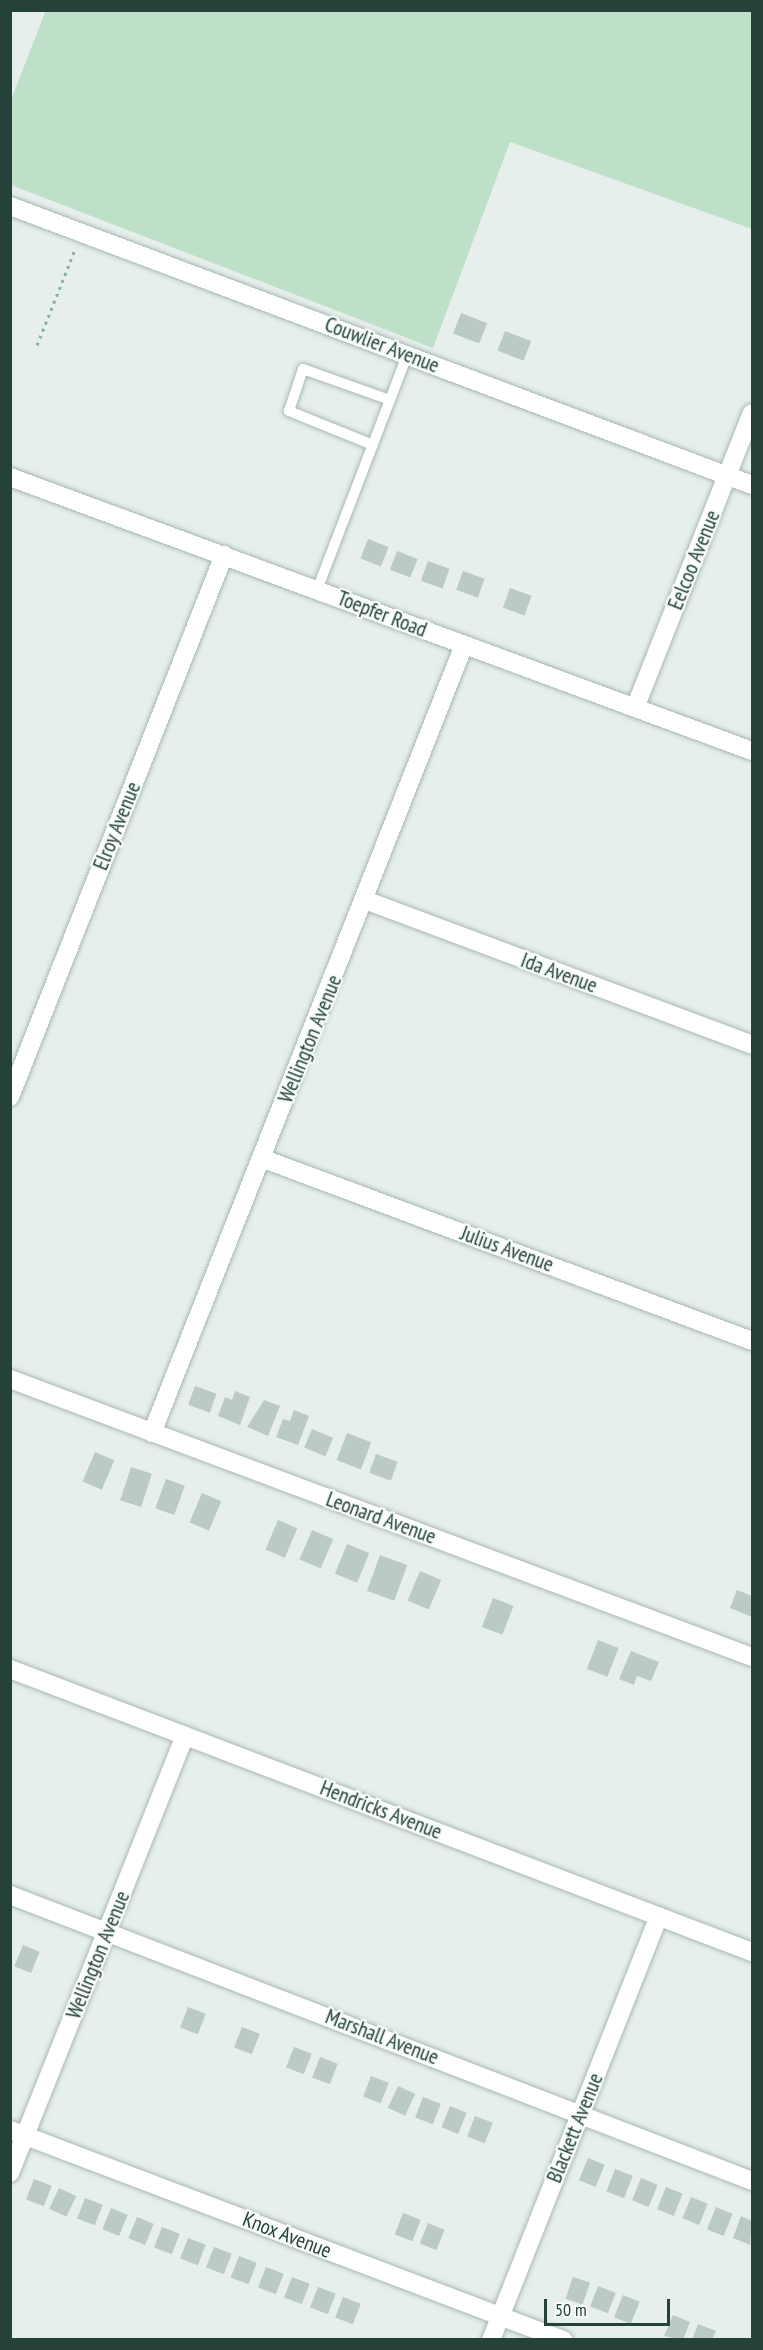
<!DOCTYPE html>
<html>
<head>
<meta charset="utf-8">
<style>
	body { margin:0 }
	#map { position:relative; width:763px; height:2350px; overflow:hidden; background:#e6efeb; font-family:"PT Sans Narrow",sans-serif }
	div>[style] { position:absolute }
	.green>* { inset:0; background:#bfe0c8 }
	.building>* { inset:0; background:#bbcac4; transform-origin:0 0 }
	.path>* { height:3px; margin-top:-1.5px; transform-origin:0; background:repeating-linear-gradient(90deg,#86b3a5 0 3px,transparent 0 7.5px) }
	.roads { filter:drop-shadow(0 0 2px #a8b8b2) drop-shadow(0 0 2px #a8b8b2) }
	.lane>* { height:10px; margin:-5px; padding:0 5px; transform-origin:5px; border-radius:5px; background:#fff }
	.street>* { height:18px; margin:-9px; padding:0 9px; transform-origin:9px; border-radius:9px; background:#fff }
	.secondary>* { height:18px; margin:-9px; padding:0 9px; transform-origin:9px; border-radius:9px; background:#fff }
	span { translate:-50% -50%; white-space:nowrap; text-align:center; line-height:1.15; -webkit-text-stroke:4.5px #f7fbf9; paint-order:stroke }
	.street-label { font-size:21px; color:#24423a }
	.frame { position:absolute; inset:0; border:12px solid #24423a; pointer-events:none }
	.scale { position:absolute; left:544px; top:2299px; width:126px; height:27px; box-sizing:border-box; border:3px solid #24423a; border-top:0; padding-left:8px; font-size:18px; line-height:21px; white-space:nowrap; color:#24423a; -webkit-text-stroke:4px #f7fbf9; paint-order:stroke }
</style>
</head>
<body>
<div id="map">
	<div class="green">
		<div style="clip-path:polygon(46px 10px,752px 11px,752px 229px,510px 142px,433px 348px,11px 185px,11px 100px)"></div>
	</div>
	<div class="building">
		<div style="left:461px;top:313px;width:28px;height:22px;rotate:21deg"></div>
		<div style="left:505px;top:331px;width:28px;height:21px;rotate:21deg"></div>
		<div style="left:368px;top:539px;width:22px;height:21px;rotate:21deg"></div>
		<div style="left:397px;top:551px;width:22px;height:20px;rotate:21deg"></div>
		<div style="left:428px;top:561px;width:23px;height:21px;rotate:20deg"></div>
		<div style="left:463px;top:571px;width:23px;height:20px;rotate:20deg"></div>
		<div style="left:510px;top:588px;width:23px;height:21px;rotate:20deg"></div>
		<div style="left:195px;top:1386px;width:23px;height:20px;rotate:20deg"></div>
		<div style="clip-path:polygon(235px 1391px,250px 1397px,240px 1425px,218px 1416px,225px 1397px,232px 1400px)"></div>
		<div style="clip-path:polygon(264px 1400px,280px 1406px,268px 1436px,247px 1427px)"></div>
		<div style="clip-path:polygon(294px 1410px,309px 1416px,298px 1445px,276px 1437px,283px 1419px,290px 1421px)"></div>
		<div style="left:312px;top:1429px;width:23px;height:20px;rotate:23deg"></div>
		<div style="left:347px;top:1433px;width:26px;height:29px;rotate:21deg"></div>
		<div style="left:95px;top:1452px;width:21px;height:32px;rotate:23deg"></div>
		<div style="left:376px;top:1454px;width:23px;height:20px;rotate:20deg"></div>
		<div style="left:131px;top:1467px;width:22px;height:35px;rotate:18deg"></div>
		<div style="left:166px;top:1479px;width:20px;height:31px;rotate:20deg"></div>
		<div style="left:202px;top:1493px;width:21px;height:32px;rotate:23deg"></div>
		<div style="left:278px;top:1520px;width:21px;height:32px;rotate:23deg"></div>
		<div style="left:312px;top:1530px;width:23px;height:32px;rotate:23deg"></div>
		<div style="left:347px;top:1544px;width:24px;height:32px;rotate:22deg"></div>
		<div style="left:380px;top:1555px;width:29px;height:38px;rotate:20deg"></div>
		<div style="left:420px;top:1571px;width:23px;height:32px;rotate:23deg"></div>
		<div style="clip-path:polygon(737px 1590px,752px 1596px,752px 1617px,730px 1608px)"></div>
		<div style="left:493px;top:1598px;width:22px;height:31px;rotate:21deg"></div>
		<div style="left:598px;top:1640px;width:22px;height:31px;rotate:21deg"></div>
		<div style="clip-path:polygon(631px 1651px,659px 1662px,651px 1681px,637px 1676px,634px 1685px,619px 1679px)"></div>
		<div style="left:23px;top:1945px;width:18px;height:23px;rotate:22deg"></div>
		<div style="left:188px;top:2007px;width:19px;height:22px;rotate:21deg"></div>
		<div style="left:242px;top:2027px;width:19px;height:22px;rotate:21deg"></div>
		<div style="left:294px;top:2047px;width:19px;height:22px;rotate:21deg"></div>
		<div style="left:320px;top:2057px;width:19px;height:22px;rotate:21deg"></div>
		<div style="left:371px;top:2076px;width:19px;height:22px;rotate:21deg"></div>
		<div style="left:398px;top:2086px;width:19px;height:24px;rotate:25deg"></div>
		<div style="left:423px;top:2097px;width:19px;height:22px;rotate:21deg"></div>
		<div style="left:450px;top:2106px;width:18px;height:23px;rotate:22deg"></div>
		<div style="left:475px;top:2116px;width:19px;height:22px;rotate:21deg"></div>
		<div style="left:588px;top:2158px;width:18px;height:24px;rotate:22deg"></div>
		<div style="left:615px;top:2169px;width:19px;height:24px;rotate:21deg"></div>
		<div style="left:641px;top:2178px;width:18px;height:24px;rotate:22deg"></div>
		<div style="left:34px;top:2179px;width:19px;height:22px;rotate:21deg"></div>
		<div style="left:666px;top:2187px;width:18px;height:24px;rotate:22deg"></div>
		<div style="left:59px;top:2188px;width:19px;height:23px;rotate:25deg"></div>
		<div style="left:691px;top:2197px;width:18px;height:23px;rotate:22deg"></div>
		<div style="left:85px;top:2198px;width:19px;height:22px;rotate:21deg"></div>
		<div style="left:716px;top:2207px;width:18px;height:24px;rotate:22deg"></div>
		<div style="left:111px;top:2208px;width:18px;height:23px;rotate:22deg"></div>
		<div style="left:403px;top:2213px;width:19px;height:23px;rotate:21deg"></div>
		<div style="clip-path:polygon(741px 2216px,752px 2221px,750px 2245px,733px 2238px)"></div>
		<div style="left:137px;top:2217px;width:18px;height:23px;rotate:22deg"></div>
		<div style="left:428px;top:2223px;width:18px;height:22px;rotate:22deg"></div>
		<div style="left:162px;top:2227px;width:19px;height:22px;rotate:21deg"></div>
		<div style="left:188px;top:2238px;width:19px;height:22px;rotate:21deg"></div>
		<div style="left:214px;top:2247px;width:19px;height:22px;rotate:21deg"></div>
		<div style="left:239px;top:2256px;width:19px;height:23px;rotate:21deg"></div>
		<div style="left:266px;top:2267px;width:19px;height:22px;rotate:21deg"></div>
		<div style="left:292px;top:2277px;width:19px;height:22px;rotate:21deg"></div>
		<div style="left:573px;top:2277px;width:18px;height:23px;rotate:19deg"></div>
		<div style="left:598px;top:2286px;width:19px;height:22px;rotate:21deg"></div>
		<div style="left:318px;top:2287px;width:19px;height:22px;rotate:21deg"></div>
		<div style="left:623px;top:2295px;width:18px;height:24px;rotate:22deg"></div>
		<div style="left:343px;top:2297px;width:19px;height:22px;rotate:21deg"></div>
		<div style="clip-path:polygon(673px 2315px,690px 2322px,683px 2340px,664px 2336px)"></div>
		<div style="clip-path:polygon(698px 2324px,716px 2331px,712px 2340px,692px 2340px)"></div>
	</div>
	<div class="path">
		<div style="left:37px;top:345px;width:105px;rotate:-68.3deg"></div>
	</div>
	<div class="roads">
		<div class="lane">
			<div style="left:373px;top:445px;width:91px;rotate:-158deg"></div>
			<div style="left:289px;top:411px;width:44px;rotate:-71.6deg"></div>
			<div style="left:303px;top:369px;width:92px;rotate:19.6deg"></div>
			<div style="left:317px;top:590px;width:252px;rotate:-69deg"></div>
		</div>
		<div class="street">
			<div style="left:10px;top:206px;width:793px;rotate:20.61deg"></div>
			<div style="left:635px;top:708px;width:317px;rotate:-68.4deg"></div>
			<div style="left:365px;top:900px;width:413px;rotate:20.5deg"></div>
			<div style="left:10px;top:1097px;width:583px;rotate:-68.45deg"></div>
			<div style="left:261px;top:1158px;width:524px;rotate:20.44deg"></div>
			<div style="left:10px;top:1379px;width:792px;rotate:20.54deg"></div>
			<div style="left:152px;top:1433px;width:848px;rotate:-68.4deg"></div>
			<div style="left:10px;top:1669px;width:794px;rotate:20.88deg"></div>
			<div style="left:10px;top:1895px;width:795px;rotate:21.08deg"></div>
			<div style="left:10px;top:2130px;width:592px;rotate:20.79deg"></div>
			<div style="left:10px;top:2173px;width:471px;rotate:-68.2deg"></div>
			<div style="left:491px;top:2340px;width:456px;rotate:-68.4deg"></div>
		</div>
		<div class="secondary">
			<div style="left:10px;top:477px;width:791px;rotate:20.27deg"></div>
		</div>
	</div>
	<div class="street-label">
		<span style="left:382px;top:345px;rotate:21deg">Couwlier Avenue</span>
		<span style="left:694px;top:560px;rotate:-68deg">Eelcoo Avenue</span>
		<span style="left:382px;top:614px;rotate:21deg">Toepfer Road</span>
		<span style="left:117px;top:826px;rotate:-68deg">Elroy Avenue</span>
		<span style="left:559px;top:973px;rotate:20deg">Ida Avenue</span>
		<span style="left:310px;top:1039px;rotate:-68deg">Wellington Avenue</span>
		<span style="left:507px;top:1249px;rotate:20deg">Julius Avenue</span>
		<span style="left:381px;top:1518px;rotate:20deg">Leonard Avenue</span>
		<span style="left:381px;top:1810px;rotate:21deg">Hendricks Avenue</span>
		<span style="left:98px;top:1955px;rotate:-68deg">Wellington Avenue</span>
		<span style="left:382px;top:2037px;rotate:21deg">Marshall Avenue</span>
		<span style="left:575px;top:2128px;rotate:-68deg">Blackett Avenue</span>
		<span style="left:287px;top:2235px;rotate:21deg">Knox Avenue</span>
	</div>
	<div class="frame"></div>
	<div class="scale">50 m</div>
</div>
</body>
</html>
